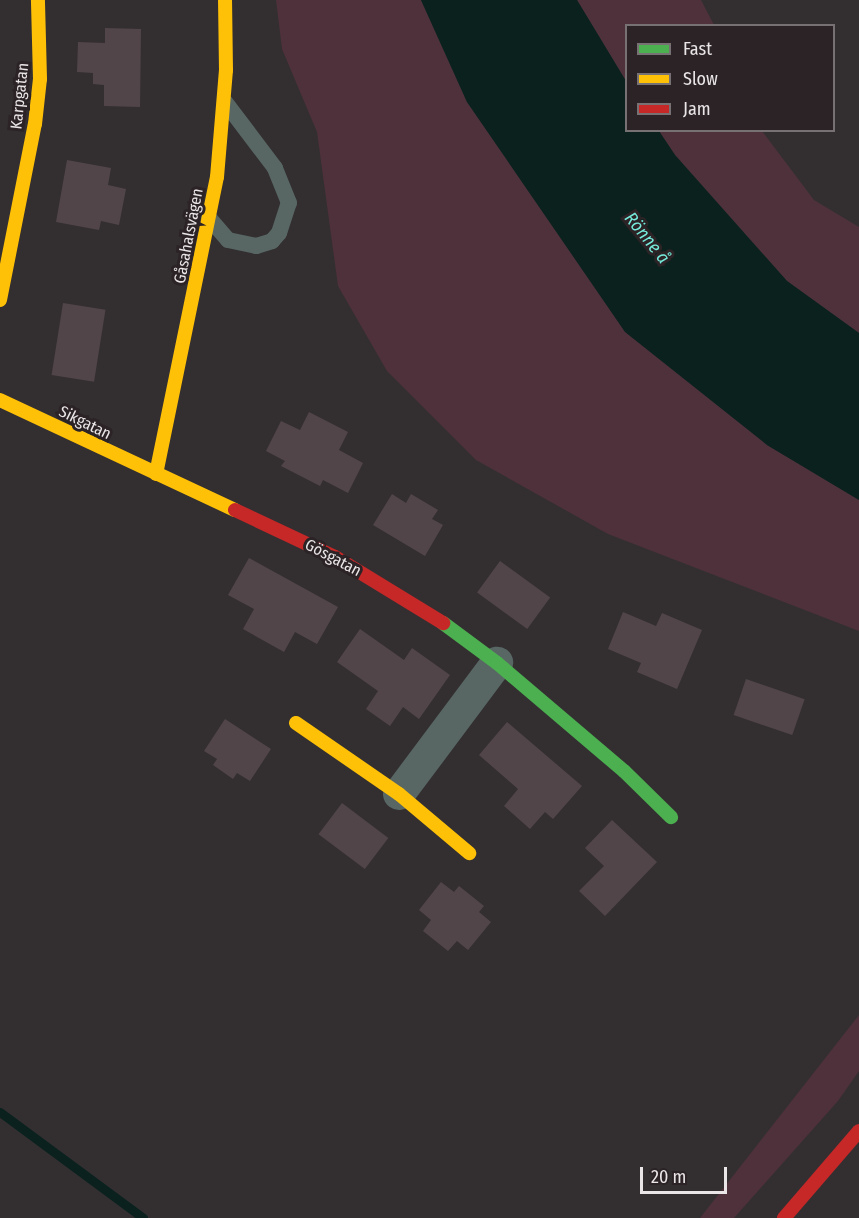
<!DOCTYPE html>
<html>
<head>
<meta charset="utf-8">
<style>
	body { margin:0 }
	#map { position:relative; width:859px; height:1218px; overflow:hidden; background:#332f31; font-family:"Fira Sans Condensed",sans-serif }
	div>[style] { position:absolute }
	.green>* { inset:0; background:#4e313b }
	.water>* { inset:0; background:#0a211e }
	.stream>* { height:9px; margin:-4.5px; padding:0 4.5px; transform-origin:4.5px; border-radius:4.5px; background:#0a211e }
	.building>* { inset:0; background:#51454a; transform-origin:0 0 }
	.lane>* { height:16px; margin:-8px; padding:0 8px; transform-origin:8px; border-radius:8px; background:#586764 }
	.street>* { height:32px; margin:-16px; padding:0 16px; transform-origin:16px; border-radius:16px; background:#586764 }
	.fast>* { height:14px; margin:-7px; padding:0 7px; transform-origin:7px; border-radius:7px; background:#4caf50 }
	.slow>* { height:14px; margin:-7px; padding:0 7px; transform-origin:7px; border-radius:7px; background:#ffc107 }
	.jam>* { height:14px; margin:-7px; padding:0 7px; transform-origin:7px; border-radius:7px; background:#c62828 }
	span { translate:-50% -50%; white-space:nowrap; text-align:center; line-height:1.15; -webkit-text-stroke:6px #2b2326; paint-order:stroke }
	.street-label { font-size:16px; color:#eae5e6 }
	.water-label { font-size:18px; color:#76ebdb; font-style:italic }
	.legend { position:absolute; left:625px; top:24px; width:210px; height:108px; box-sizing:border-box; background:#2b2326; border:2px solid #777173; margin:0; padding:8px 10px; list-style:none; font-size:18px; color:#eae5e6 }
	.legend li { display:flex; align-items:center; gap:12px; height:30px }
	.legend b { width:30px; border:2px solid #777173 }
	.scale { position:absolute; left:640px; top:1167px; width:87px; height:27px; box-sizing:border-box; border:3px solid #eae5e6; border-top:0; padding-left:8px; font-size:18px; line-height:21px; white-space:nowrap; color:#eae5e6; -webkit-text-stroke:4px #2b2326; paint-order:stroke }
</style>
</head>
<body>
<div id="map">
	<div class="green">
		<div style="clip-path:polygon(276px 0,421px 0,467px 102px,544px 213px,767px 445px,859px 500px,859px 631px,608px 534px,476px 460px,387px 371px,338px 286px,317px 132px,282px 49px)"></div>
		<div style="clip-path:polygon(577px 0,701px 0,714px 25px,626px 26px,626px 81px)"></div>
		<div style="clip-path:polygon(659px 131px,762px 131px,814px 200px,859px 227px,859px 333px,787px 281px,675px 155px)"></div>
		<div style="clip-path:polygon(859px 1015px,859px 1071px,838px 1101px,734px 1218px,700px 1218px)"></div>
	</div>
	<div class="water">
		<div style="clip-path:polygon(421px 0,577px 0,626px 81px,626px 130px,659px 131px,675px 155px,787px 281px,859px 333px,859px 500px,767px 445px,625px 332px,467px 102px)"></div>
	</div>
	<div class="stream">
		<div style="left:0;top:1112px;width:178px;rotate:36.5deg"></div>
	</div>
	<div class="building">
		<div style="clip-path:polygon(105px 28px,141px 29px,140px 107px,104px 106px,104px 85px,93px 84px,93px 73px,77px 72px,78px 42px,105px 43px)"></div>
		<div style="clip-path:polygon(67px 160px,111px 168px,108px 185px,126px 189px,119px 225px,101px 221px,99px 230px,56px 222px)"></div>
		<div style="left:63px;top:303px;width:43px;height:73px;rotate:9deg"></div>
		<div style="clip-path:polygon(309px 412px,348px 432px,339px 450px,363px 463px,348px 493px,323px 480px,320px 486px,281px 466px,285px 461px,266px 451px,281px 421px,300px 430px)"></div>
		<div style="clip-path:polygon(392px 494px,406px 503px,411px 494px,438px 510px,432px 519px,443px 525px,425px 556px,373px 525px)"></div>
		<div style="clip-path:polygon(249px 558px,338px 607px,317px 644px,295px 632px,284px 652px,243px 629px,254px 609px,228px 595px)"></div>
		<div style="left:500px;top:561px;width:62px;height:39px;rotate:36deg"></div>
		<div style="clip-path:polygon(623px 612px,656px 626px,662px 613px,702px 630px,677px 689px,637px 672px,641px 663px,608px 649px)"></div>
		<div style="clip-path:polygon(360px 629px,404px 660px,412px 648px,450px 675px,419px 719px,403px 707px,390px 726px,366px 709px,378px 691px,337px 662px)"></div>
		<div style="left:746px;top:679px;width:62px;height:38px;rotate:19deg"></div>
		<div style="clip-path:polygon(225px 719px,271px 749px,250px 781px,237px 773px,233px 779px,213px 765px,217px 759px,204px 751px)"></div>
		<div style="clip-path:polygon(507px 722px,582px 786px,553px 819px,545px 812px,530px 829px,504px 806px,518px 789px,479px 755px)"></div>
		<div style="left:342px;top:803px;width:58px;height:39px;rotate:37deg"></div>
		<div style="clip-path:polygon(612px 820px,657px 862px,605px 916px,579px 891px,604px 866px,585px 848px)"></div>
		<div style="clip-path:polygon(441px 882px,454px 892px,459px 886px,484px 906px,479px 912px,491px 922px,468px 950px,457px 941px,448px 951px,423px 931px,431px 920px,419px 910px)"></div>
	</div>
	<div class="lane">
		<div style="left:209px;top:218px;width:29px;rotate:49deg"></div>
		<div style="left:228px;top:240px;width:29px;rotate:12deg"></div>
		<div style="left:256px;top:246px;width:17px;rotate:-17deg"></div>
		<div style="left:272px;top:241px;width:11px;rotate:-49deg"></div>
		<div style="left:279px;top:233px;width:32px;rotate:-72deg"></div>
		<div style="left:289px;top:203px;width:38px;rotate:-112deg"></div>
		<div style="left:275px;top:168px;width:83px;rotate:-127.1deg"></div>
	</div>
	<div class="street">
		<div style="left:399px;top:794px;width:164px;rotate:-53.2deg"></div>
	</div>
	<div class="fast">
		<div style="left:443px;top:623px;width:67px;rotate:36.5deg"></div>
		<div style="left:497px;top:663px;width:167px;rotate:40.4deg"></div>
		<div style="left:624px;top:771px;width:66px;rotate:44.4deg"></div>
	</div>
	<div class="slow">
		<div style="left:0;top:300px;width:179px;rotate:-78.8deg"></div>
		<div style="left:35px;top:124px;width:45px;rotate:-83.7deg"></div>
		<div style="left:40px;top:79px;width:79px;rotate:-91.5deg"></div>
		<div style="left:0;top:400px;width:259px;rotate:25.1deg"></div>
		<div style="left:156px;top:474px;width:303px;rotate:-78.4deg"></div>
		<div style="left:217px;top:177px;width:107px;rotate:-85.2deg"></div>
		<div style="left:226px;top:70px;width:70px;rotate:-90.8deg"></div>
		<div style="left:296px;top:723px;width:125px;rotate:34.6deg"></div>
		<div style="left:399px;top:794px;width:92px;rotate:40.1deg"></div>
	</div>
	<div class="jam">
		<div style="left:235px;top:510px;width:110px;rotate:25.2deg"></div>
		<div style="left:335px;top:557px;width:127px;rotate:31.4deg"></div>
		<div style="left:784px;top:1218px;width:115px;rotate:-49.2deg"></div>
	</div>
	<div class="street-label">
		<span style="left:20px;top:96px;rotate:-84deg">Karpgatan</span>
		<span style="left:189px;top:236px;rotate:-79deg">Gåsahalsvägen</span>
		<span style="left:85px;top:423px;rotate:26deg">Sikgatan</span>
		<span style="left:333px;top:558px;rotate:28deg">Gösgatan</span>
	</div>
	<div class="water-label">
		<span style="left:647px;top:238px;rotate:51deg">Rönne å</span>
	</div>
	<ul class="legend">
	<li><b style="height:8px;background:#4caf50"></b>Fast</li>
	<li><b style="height:8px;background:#ffc107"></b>Slow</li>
	<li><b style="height:8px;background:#c62828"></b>Jam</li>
	</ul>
	<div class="scale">20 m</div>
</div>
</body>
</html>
